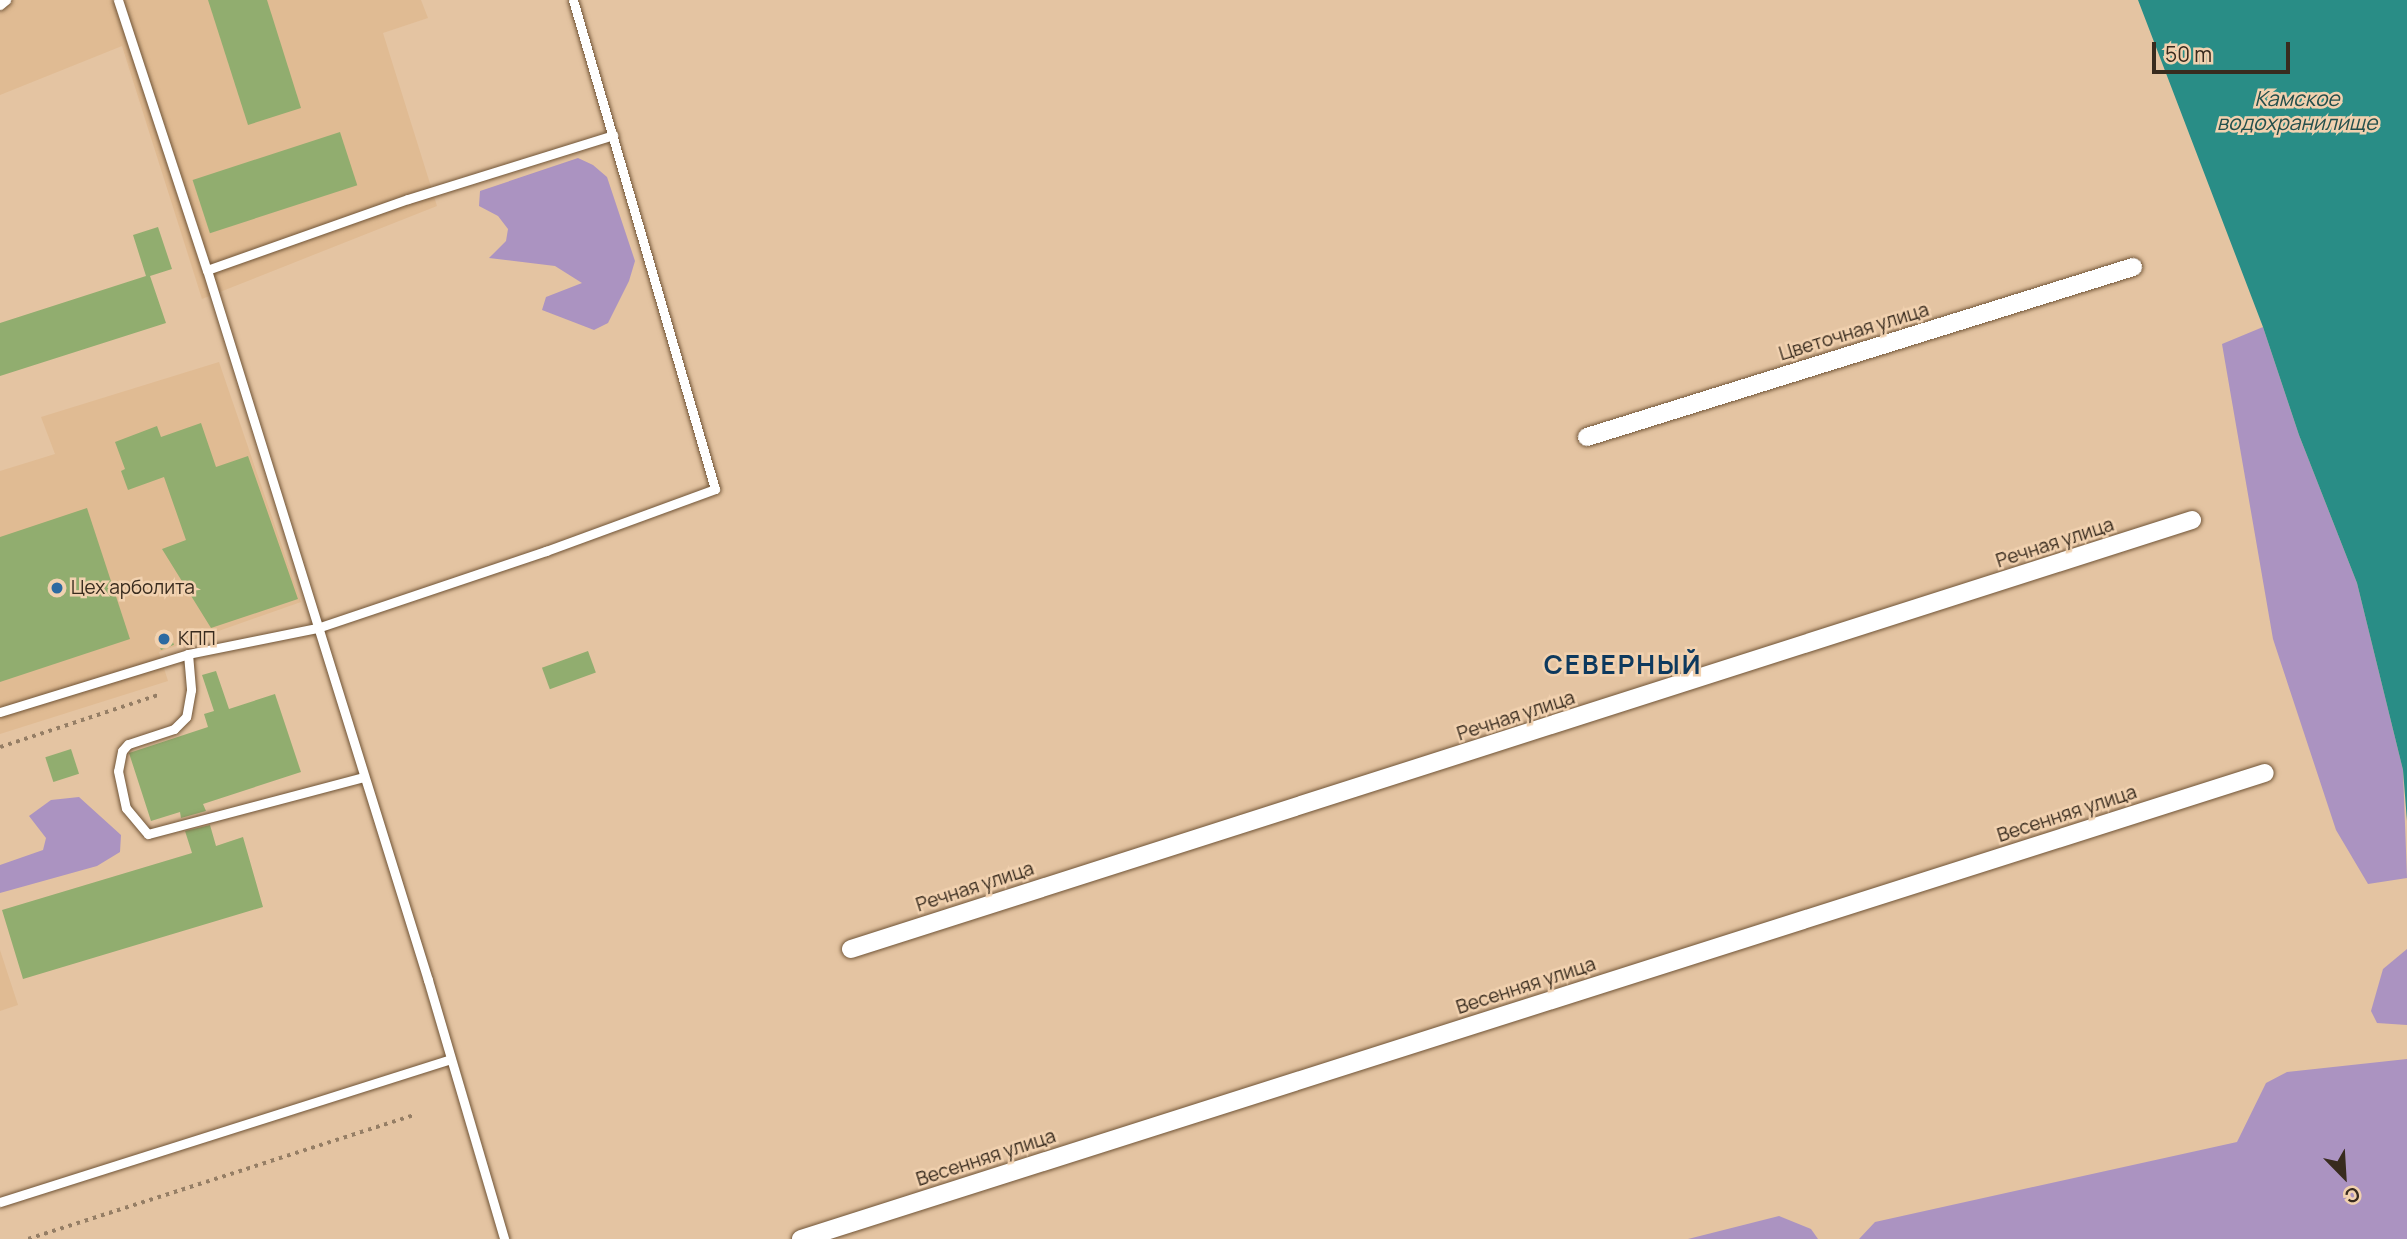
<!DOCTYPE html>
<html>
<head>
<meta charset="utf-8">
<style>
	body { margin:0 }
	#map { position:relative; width:2407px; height:1239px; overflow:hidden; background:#e4c4a2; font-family:Manrope,sans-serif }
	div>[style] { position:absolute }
	.built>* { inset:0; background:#e0bb93 }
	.green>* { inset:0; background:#ab93c1 }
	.water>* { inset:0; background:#298d86 }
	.building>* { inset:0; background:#91ad6f; transform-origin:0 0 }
	.path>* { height:3.5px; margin-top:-1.75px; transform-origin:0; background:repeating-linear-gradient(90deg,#957e65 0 3.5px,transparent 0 8.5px) }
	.roads { filter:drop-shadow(0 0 2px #705436) drop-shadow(0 0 2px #705436) }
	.lane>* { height:9px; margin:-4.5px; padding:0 4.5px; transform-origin:4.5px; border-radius:4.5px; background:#fff }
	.street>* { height:18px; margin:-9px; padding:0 9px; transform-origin:9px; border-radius:9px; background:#fff }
	.dots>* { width:19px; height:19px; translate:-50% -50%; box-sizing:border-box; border:4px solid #f1d1af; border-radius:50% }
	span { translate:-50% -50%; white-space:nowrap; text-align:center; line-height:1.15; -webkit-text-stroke:5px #f1d1af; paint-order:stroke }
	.street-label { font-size:19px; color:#382b1e }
	.poi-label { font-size:19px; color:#382b1e }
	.left { translate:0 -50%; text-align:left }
	.water-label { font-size:21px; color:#244f4c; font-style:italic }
	.district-label { font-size:26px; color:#0d395e; font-weight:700; letter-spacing:2px }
	.north { position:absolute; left:2309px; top:1141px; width:70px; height:70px; -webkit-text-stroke:5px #f1d1af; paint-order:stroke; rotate:156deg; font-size:19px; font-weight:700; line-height:28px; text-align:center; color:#382b1e }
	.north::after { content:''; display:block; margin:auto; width:24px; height:32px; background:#382b1e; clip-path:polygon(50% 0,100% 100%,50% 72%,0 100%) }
	.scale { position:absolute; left:2152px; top:42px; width:138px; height:32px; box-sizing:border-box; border:4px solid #382b1e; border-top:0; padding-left:9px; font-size:21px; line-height:24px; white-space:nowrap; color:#382b1e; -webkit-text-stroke:5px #f1d1af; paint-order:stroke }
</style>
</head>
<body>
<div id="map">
	<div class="built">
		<div style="clip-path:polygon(0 0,421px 0,428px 18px,383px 33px,437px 206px,202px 299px,122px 46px,0 95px)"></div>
		<div style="clip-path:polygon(219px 362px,301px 602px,159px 652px,168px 681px,0 734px,0 471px,55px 454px,41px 417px)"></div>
		<div style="clip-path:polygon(0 950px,18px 1005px,0 1011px)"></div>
	</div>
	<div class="green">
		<div style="clip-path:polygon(578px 158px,593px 165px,607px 177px,635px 261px,629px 281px,608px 323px,594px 330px,542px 310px,546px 297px,582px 283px,555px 266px,489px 258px,506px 241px,508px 229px,498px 216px,479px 206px,480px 191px)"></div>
		<div style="clip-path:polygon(2263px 327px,2299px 435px,2357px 583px,2403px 770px,2407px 878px,2368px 884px,2336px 830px,2273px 639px,2222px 344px)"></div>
		<div style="clip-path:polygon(79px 797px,121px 835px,120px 852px,97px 866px,0 893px,0 865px,43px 850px,46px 838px,29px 816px,51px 800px)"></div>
		<div style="clip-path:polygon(2407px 949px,2407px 1025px,2377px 1023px,2371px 1011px,2383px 969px)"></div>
		<div style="clip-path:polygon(2407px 1059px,2407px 1239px,1859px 1239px,1875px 1222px,2237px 1142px,2266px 1083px,2287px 1072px)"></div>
		<div style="clip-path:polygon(1779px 1216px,1811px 1229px,1818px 1239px,1688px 1239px)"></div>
	</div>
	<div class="water">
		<div style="clip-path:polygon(2138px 0,2407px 0,2407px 821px,2403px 770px,2357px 583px,2299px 435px,2263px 327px)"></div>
	</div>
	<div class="building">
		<div style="clip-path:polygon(208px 0,267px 0,301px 108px,248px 125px)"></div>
		<div style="left:340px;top:132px;width:56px;height:155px;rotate:72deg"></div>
		<div style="clip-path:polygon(158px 227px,172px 269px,150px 276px,166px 323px,0 376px,0 323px,146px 276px,133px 235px)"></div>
		<div style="clip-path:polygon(201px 423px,216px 467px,248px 456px,298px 599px,211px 628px,162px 549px,186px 540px,164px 477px,128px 490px,121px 471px,125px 469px,115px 442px,157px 426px,161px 437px)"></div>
		<div style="clip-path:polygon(87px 508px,130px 639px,0 682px,0 537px)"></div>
		<div style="left:168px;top:630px;width:16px;height:14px;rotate:68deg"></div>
		<div style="left:588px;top:651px;width:23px;height:49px;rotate:70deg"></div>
		<div style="clip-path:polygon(216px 671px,229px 709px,275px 694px,301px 772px,203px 804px,206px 811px,181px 818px,180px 812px,151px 821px,129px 753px,208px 727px,204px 714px,214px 711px,202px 675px)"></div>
		<div style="left:71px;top:749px;width:26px;height:27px;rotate:72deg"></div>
		<div style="clip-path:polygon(210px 825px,216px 846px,243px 837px,263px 907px,23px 979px,2px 910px,192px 853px,185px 831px)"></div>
	</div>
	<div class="path">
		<div style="left:0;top:747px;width:166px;rotate:-18.2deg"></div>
		<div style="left:28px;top:1239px;width:405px;rotate:-17.8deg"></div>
	</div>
	<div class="roads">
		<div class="lane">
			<div style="left:118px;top:0;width:284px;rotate:71.8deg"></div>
			<div style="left:207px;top:270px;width:744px;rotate:72.71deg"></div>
			<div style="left:428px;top:980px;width:270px;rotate:73.6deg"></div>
			<div style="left:0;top:5px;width:8px;rotate:-40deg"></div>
			<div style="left:207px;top:270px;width:213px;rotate:-19.5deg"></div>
			<div style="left:408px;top:199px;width:215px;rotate:-17.3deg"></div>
			<div style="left:188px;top:654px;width:36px;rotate:85deg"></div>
			<div style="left:191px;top:690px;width:27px;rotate:100deg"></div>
			<div style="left:186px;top:717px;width:17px;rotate:135deg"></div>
			<div style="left:174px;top:729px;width:48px;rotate:161.9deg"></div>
			<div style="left:128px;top:744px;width:9px;rotate:131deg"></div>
			<div style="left:122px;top:751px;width:20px;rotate:101deg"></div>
			<div style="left:118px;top:771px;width:38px;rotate:78deg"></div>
			<div style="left:126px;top:808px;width:34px;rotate:50deg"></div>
			<div style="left:148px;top:834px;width:222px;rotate:-14.8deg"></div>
			<div style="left:0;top:712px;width:197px;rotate:-17.1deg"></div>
			<div style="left:188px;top:654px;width:132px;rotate:-11.4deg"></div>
			<div style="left:317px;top:628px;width:242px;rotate:-18.6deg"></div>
			<div style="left:546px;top:551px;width:180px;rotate:-20.1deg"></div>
			<div style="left:715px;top:489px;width:509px;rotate:-106.19deg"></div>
			<div style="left:0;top:1202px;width:472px;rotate:-17.6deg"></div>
		</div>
		<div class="street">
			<div style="left:1587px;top:437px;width:572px;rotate:-17.29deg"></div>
			<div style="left:851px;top:949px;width:1408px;rotate:-17.74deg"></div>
			<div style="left:801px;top:1239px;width:1536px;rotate:-17.66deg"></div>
		</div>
	</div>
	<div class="dots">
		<div style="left:57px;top:588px;background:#2c6aa1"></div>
		<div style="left:164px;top:639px;background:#2c6aa1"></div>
	</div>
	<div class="street-label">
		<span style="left:1854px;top:332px;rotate:-17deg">Цветочная улица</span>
		<span style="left:2055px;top:543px;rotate:-18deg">Речная улица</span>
		<span style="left:1516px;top:716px;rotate:-18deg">Речная улица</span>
		<span style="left:2067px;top:814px;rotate:-18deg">Весенняя улица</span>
		<span style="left:975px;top:887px;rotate:-18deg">Речная улица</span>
		<span style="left:1526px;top:986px;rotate:-18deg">Весенняя улица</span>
		<span style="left:986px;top:1158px;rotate:-18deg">Весенняя улица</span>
	</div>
	<div class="poi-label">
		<span class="left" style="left:71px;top:588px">Цех арболита</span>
		<span class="left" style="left:178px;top:639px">КПП</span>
	</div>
	<div class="water-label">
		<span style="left:2297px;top:110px">Камское<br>водохранилище</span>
	</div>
	<div class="district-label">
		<span style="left:1623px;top:665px">СЕВЕРНЫЙ</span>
	</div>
	<div class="north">С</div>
	<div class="scale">50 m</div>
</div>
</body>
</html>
